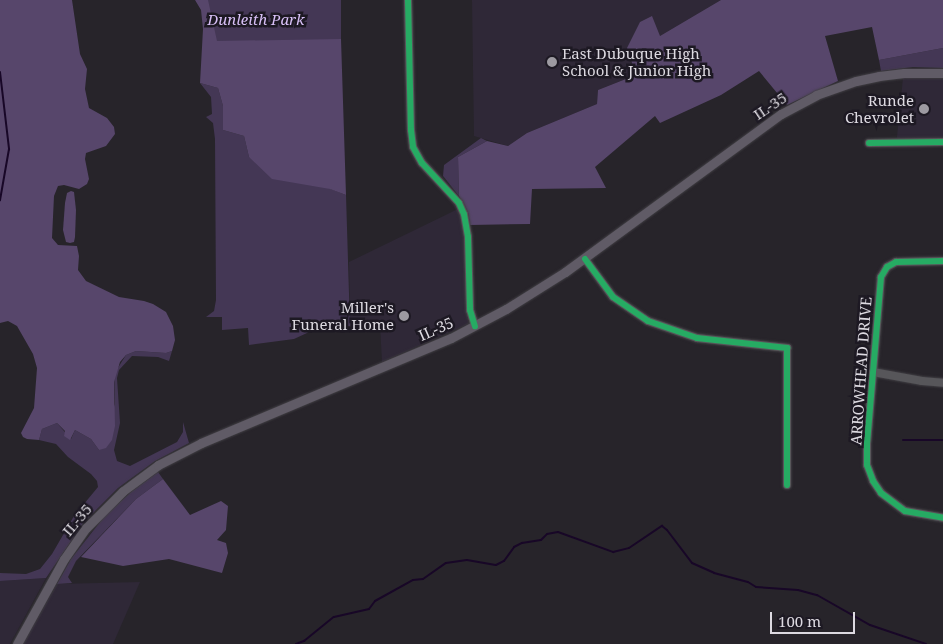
<!DOCTYPE html>
<html>
<head>
<meta charset="utf-8">
<style>
	body { margin:0 }
	#map { position:relative; width:943px; height:644px; overflow:hidden; background:#27242a; font-family:"Noto Serif",serif }
	div>[style] { position:absolute }
	.built>* { inset:0; background:#2f2837 }
	.green>* { inset:0; background:#443755; transform-origin:0 0 }
	.forest>* { inset:0; background:#57466b }
	.stream>* { height:2px; margin:-1px; padding:0 1px; transform-origin:1px; border-radius:1px; background:#180727 }
	.roads { filter:drop-shadow(0 0 1px #413f44) drop-shadow(0 0 1px #413f44) }
	.minor>* { height:8px; margin:-4px; padding:0 4px; transform-origin:4px; border-radius:4px; background:#57565a }
	.major>* { height:9px; margin:-4.5px; padding:0 4.5px; transform-origin:4.5px; border-radius:4.5px; background:#605b66 }
	.cycleway>* { height:6px; margin:-3px; padding:0 3px; transform-origin:3px; border-radius:3px; background:#26ab63 }
	.dots>* { width:14px; height:14px; translate:-50% -50%; box-sizing:border-box; border:2px solid #1d1923; border-radius:50% }
	span { translate:-50% -50%; white-space:nowrap; text-align:center; line-height:1.15; -webkit-text-stroke:5px #1d1923; paint-order:stroke }
	.park-label { font-size:15px; color:#d8c0f7; font-style:italic }
	.poi-label { font-size:15px; color:#dddae1 }
	.left { translate:0 -50%; text-align:left }
	.right { translate:-100% -50%; text-align:right }
	.street-label { font-size:15px; color:#dddae1 }
	.scale { position:absolute; left:770px; top:612px; width:85px; height:22px; box-sizing:border-box; border:2px solid #dddae1; border-top:0; padding-left:6px; font-size:15px; line-height:18px; white-space:nowrap; color:#dddae1; -webkit-text-stroke:4px #1d1923; paint-order:stroke }
</style>
</head>
<body>
<div id="map">
	<div class="built">
		<div style="clip-path:polygon(472px 0,721px 0,660px 36px,627px 48px,636px 75px,598px 90px,597px 104px,527px 133px,508px 146px,474px 136px)"></div>
		<div style="clip-path:polygon(903px 78px,943px 79px,943px 145px,896px 146px)"></div>
		<div style="clip-path:polygon(458px 209px,463px 218px,465px 240px,468px 324px,382px 362px,380px 324px,350px 326px,349px 262px)"></div>
		<div style="clip-path:polygon(46px 578px,10px 644px,0 644px,0 581px)"></div>
		<div style="clip-path:polygon(140px 582px,113px 644px,23px 644px,57px 584px)"></div>
	</div>
	<div class="green">
		<div style="left:208px;top:0;width:133px;height:42px"></div>
		<div style="clip-path:polygon(943px 48px,943px 68px,913px 67px,881px 71px,879px 60px)"></div>
		<div style="clip-path:polygon(200px 83px,218px 88px,223px 106px,223px 130px,244px 136px,249px 157px,346px 195px,350px 326px,320px 327px,294px 339px,249px 345px,248px 328px,222px 330px,222px 317px,206px 317px,214px 311px,216px 300px,215px 139px,213px 123px,206px 117px,212px 114px,211px 97px)"></div>
		<div style="clip-path:polygon(481px 138px,487px 141px,458px 157px,459px 196px,443px 176px,444px 165px)"></div>
		<div style="clip-path:polygon(136px 351px,166px 353px,172px 351px,169px 361px,158px 357px,132px 356px,119px 370px,117px 378px,120px 423px,114px 450px,117px 461px,130px 466px,177px 442px,183px 432px,183px 422px,189px 443px,155px 461px,118px 488px,84px 522px,46px 578px,0 581px,0 573px,26px 574px,40px 569px,52px 554px,74px 516px,98px 487px,97px 481px,91px 474px,68px 457px,56px 444px,39px 440px,42px 429px,57px 423px,71px 439px,75px 430px,91px 439px,99px 450px,115px 404px,114px 374px,126px 355px)"></div>
		<div style="clip-path:polygon(158px 472px,163px 479px,136px 499px,76px 561px,68px 577px,72px 583px,57px 584px,71px 559px,104px 517px,131px 492px)"></div>
	</div>
	<div class="forest">
		<div style="clip-path:polygon(0 0,72px 0,80px 54px,87px 69px,85px 89px,89px 108px,107px 118px,114px 127px,115px 134px,106px 146px,86px 153px,85px 159px,89px 179px,87px 184px,79px 189px,64px 185px,58px 186px,54px 196px,52px 238px,58px 245px,77px 246px,79px 256px,78px 270px,86px 281px,119px 297px,144px 301px,153px 304px,166px 312px,173px 326px,175px 340px,172px 351px,166px 353px,136px 351px,126px 355px,120px 362px,114px 382px,115px 426px,112px 440px,106px 448px,99px 450px,91px 439px,75px 430px,70px 440px,64px 436px,65px 431px,57px 423px,42px 429px,39px 440px,27px 439px,23px 437px,21px 433px,34px 408px,37px 368px,33px 354px,17px 326px,8px 321px,0 323px)"></div>
		<div style="clip-path:polygon(195px 0,208px 0,217px 41px,341px 39px,346px 195px,330px 189px,272px 179px,249px 157px,244px 136px,223px 130px,223px 106px,218px 88px,200px 83px,203px 29px,201px 10px)"></div>
		<div style="clip-path:polygon(721px 0,943px 0,943px 48px,879px 60px,872px 27px,825px 36px,838px 81px,787px 105px,759px 71px,721px 95px,660px 123px,655px 116px,595px 167px,606px 188px,532px 189px,530px 224px,470px 225px,468px 213px,459px 196px,458px 157px,487px 141px,508px 146px,527px 133px,597px 104px,598px 90px,636px 75px,627px 48px,640px 22px,652px 16px,660px 36px)"></div>
		<div style="clip-path:polygon(71px 191px,74px 192px,76px 210px,75px 237px,74px 242px,70px 243px,66px 242px,63px 230px,65px 203px,67px 193px)"></div>
		<div style="clip-path:polygon(163px 479px,190px 515px,221px 501px,228px 506px,226px 530px,217px 540px,226px 543px,228px 553px,222px 573px,169px 559px,123px 566px,81px 557px,136px 499px)"></div>
	</div>
	<div class="stream">
		<div style="left:0;top:72px;width:78px;rotate:83.3deg"></div>
		<div style="left:9px;top:149px;width:52px;rotate:100deg"></div>
		<div style="left:903px;top:440px;width:40px"></div>
		<div style="left:296px;top:644px;width:9px;rotate:-21deg"></div>
		<div style="left:304px;top:641px;width:38px;rotate:-39deg"></div>
		<div style="left:334px;top:617px;width:36px;rotate:-13deg"></div>
		<div style="left:369px;top:609px;width:10px;rotate:-53deg"></div>
		<div style="left:375px;top:601px;width:43px;rotate:-28.9deg"></div>
		<div style="left:413px;top:580px;width:10px;rotate:-6deg"></div>
		<div style="left:423px;top:579px;width:28px;rotate:-35deg"></div>
		<div style="left:446px;top:563px;width:21px;rotate:-8deg"></div>
		<div style="left:467px;top:560px;width:29px;rotate:10deg"></div>
		<div style="left:496px;top:565px;width:9px;rotate:-27deg"></div>
		<div style="left:504px;top:561px;width:17px;rotate:-54deg"></div>
		<div style="left:514px;top:547px;width:9px;rotate:-27deg"></div>
		<div style="left:522px;top:543px;width:19px;rotate:-9deg"></div>
		<div style="left:541px;top:540px;width:8px;rotate:-45deg"></div>
		<div style="left:547px;top:534px;width:11px;rotate:-10deg"></div>
		<div style="left:558px;top:532px;width:59px;rotate:20deg"></div>
		<div style="left:613px;top:552px;width:16px;rotate:-14deg"></div>
		<div style="left:629px;top:548px;width:40px;rotate:-34deg"></div>
		<div style="left:662px;top:526px;width:6px;rotate:39deg"></div>
		<div style="left:667px;top:530px;width:41px;rotate:52.9deg"></div>
		<div style="left:692px;top:563px;width:24px;rotate:24deg"></div>
		<div style="left:714px;top:573px;width:35px;rotate:15deg"></div>
		<div style="left:748px;top:582px;width:9px;rotate:32deg"></div>
		<div style="left:756px;top:587px;width:42px;rotate:4.1deg"></div>
		<div style="left:798px;top:590px;width:20px;rotate:15deg"></div>
		<div style="left:817px;top:595px;width:61px;rotate:29.5deg"></div>
		<div style="left:870px;top:625px;width:59px;rotate:18.7deg"></div>
	</div>
	<div class="roads">
		<div class="minor">
			<div style="left:408px;top:0;width:130px;rotate:88.7deg"></div>
			<div style="left:411px;top:130px;width:17px;rotate:83deg"></div>
			<div style="left:413px;top:147px;width:18px;rotate:61deg"></div>
			<div style="left:422px;top:163px;width:54px;rotate:47.2deg"></div>
			<div style="left:459px;top:203px;width:12px;rotate:66deg"></div>
			<div style="left:464px;top:214px;width:23px;rotate:80deg"></div>
			<div style="left:468px;top:237px;width:73px;rotate:88.4deg"></div>
			<div style="left:470px;top:310px;width:17px;rotate:73deg"></div>
			<div style="left:869px;top:143px;width:74px;rotate:-0.8deg"></div>
			<div style="left:585px;top:259px;width:47px;rotate:53.6deg"></div>
			<div style="left:613px;top:297px;width:42px;rotate:34.4deg"></div>
			<div style="left:648px;top:321px;width:52px;rotate:19.1deg"></div>
			<div style="left:697px;top:338px;width:91px;rotate:6.3deg"></div>
			<div style="left:787px;top:348px;width:137px;rotate:90deg"></div>
			<div style="left:943px;top:261px;width:47px;rotate:178.8deg"></div>
			<div style="left:896px;top:262px;width:10px;rotate:151deg"></div>
			<div style="left:887px;top:267px;width:12px;rotate:121deg"></div>
			<div style="left:881px;top:277px;width:167px;rotate:94.8deg"></div>
			<div style="left:867px;top:443px;width:22px;rotate:90deg"></div>
			<div style="left:867px;top:465px;width:17px;rotate:69deg"></div>
			<div style="left:873px;top:481px;width:14px;rotate:56deg"></div>
			<div style="left:881px;top:493px;width:30px;rotate:37deg"></div>
			<div style="left:905px;top:511px;width:39px;rotate:10deg"></div>
			<div style="left:873px;top:372px;width:50px;rotate:10.4deg"></div>
			<div style="left:922px;top:381px;width:21px;rotate:5deg"></div>
		</div>
		<div class="major">
			<div style="left:17px;top:644px;width:97px;rotate:-61.1deg"></div>
			<div style="left:64px;top:559px;width:38px;rotate:-55deg"></div>
			<div style="left:86px;top:528px;width:52px;rotate:-45deg"></div>
			<div style="left:123px;top:491px;width:44px;rotate:-36.6deg"></div>
			<div style="left:158px;top:465px;width:48px;rotate:-27.1deg"></div>
			<div style="left:201px;top:443px;width:271px;rotate:-22.8deg"></div>
			<div style="left:451px;top:338px;width:62px;rotate:-27.8deg"></div>
			<div style="left:506px;top:309px;width:70px;rotate:-32.1deg"></div>
			<div style="left:565px;top:272px;width:268px;rotate:-36.2deg"></div>
			<div style="left:781px;top:114px;width:40px;rotate:-28deg"></div>
			<div style="left:816px;top:95px;width:42px;rotate:-19.3deg"></div>
			<div style="left:856px;top:81px;width:24px;rotate:-12deg"></div>
			<div style="left:879px;top:76px;width:25px;rotate:-7deg"></div>
			<div style="left:904px;top:73px;width:39px"></div>
		</div>
	</div>
	<div class="cycleway">
		<div style="left:408px;top:0;width:130px;rotate:88.7deg"></div>
		<div style="left:411px;top:130px;width:17px;rotate:83deg"></div>
		<div style="left:413px;top:147px;width:18px;rotate:61deg"></div>
		<div style="left:422px;top:163px;width:54px;rotate:47.2deg"></div>
		<div style="left:459px;top:203px;width:12px;rotate:66deg"></div>
		<div style="left:464px;top:214px;width:23px;rotate:80deg"></div>
		<div style="left:468px;top:237px;width:73px;rotate:88.4deg"></div>
		<div style="left:470px;top:310px;width:17px;rotate:73deg"></div>
		<div style="left:869px;top:143px;width:74px;rotate:-0.8deg"></div>
		<div style="left:585px;top:259px;width:47px;rotate:53.6deg"></div>
		<div style="left:613px;top:297px;width:42px;rotate:34.4deg"></div>
		<div style="left:648px;top:321px;width:52px;rotate:19.1deg"></div>
		<div style="left:697px;top:338px;width:91px;rotate:6.3deg"></div>
		<div style="left:787px;top:348px;width:137px;rotate:90deg"></div>
		<div style="left:943px;top:261px;width:47px;rotate:178.8deg"></div>
		<div style="left:896px;top:262px;width:10px;rotate:151deg"></div>
		<div style="left:887px;top:267px;width:12px;rotate:121deg"></div>
		<div style="left:881px;top:277px;width:167px;rotate:94.8deg"></div>
		<div style="left:867px;top:443px;width:22px;rotate:90deg"></div>
		<div style="left:867px;top:465px;width:17px;rotate:69deg"></div>
		<div style="left:873px;top:481px;width:14px;rotate:56deg"></div>
		<div style="left:881px;top:493px;width:30px;rotate:37deg"></div>
		<div style="left:905px;top:511px;width:39px;rotate:10deg"></div>
	</div>
	<div class="dots">
		<div style="left:552px;top:62px;background:#9d9aa1"></div>
		<div style="left:924px;top:109px;background:#9d9aa1"></div>
		<div style="left:404px;top:316px;background:#9d9aa1"></div>
	</div>
	<div class="park-label">
		<span style="left:256px;top:20px">Dunleith Park</span>
	</div>
	<div class="poi-label">
		<span class="left" style="left:562px;top:62px">East Dubuque High<br>School &amp; Junior High</span>
		<span class="right" style="left:914px;top:109px">Runde<br>Chevrolet</span>
		<span class="right" style="left:394px;top:316px">Miller's<br>Funeral Home</span>
	</div>
	<div class="street-label">
		<span style="left:770px;top:106px;rotate:-34deg">IL-35</span>
		<span style="left:436px;top:329px;rotate:-24deg">IL-35</span>
		<span style="left:861px;top:371px;rotate:-86deg">ARROWHEAD DRIVE</span>
		<span style="left:77px;top:520px;rotate:-50deg">IL-35</span>
	</div>
	<div class="scale">100 m</div>
</div>
</body>
</html>
